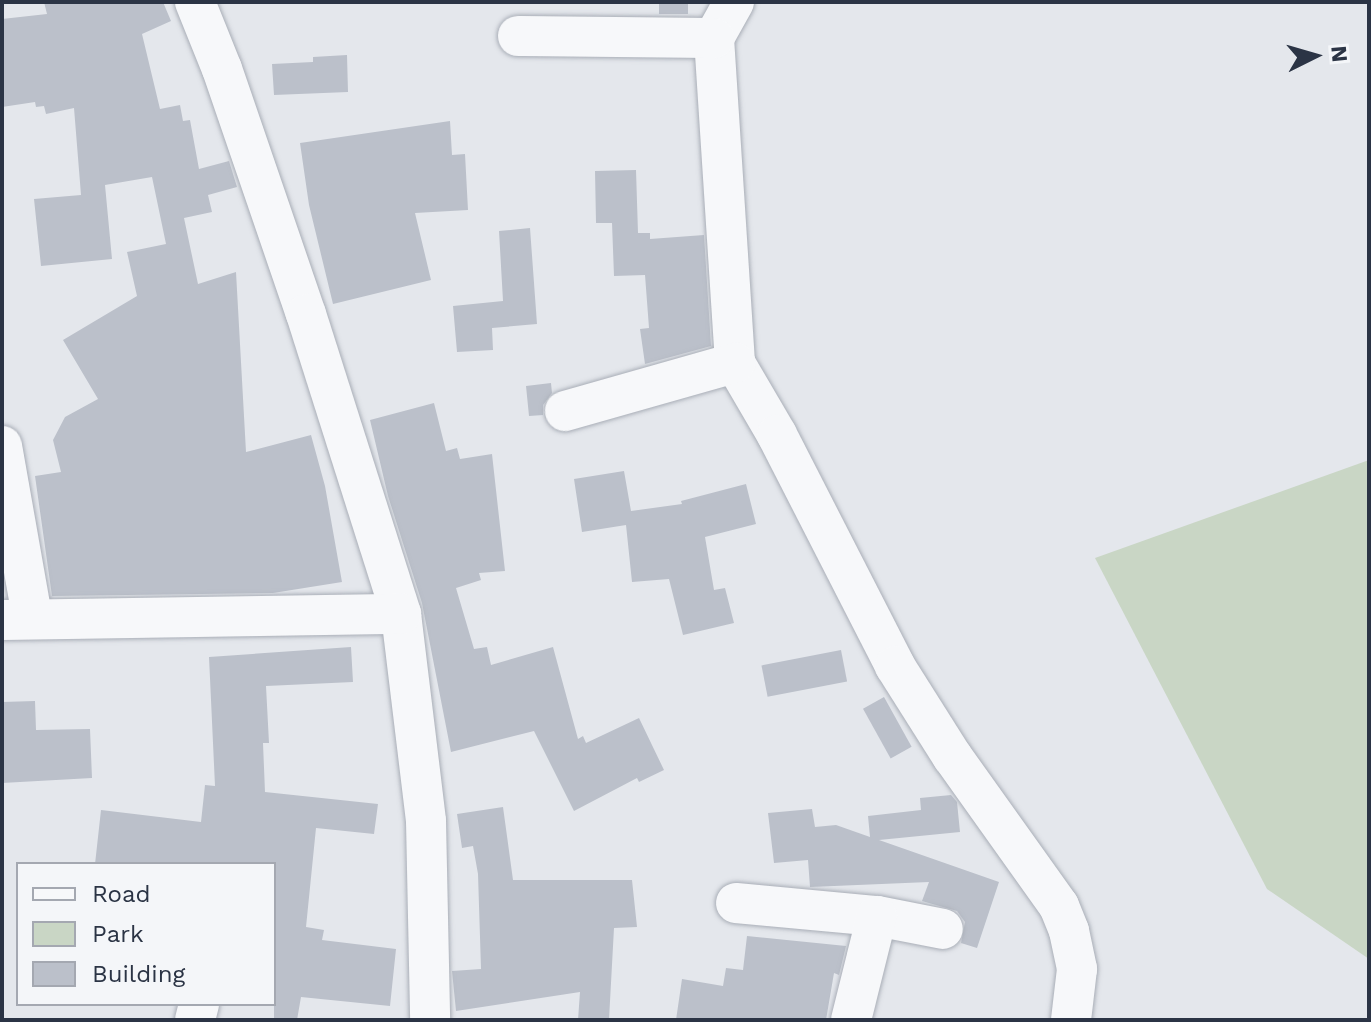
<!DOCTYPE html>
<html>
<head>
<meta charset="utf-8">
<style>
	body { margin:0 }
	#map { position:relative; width:1371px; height:1022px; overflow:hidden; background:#e4e7ec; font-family:"Work Sans",sans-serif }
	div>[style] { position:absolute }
	.green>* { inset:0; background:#c9d6c5 }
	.building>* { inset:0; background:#bbc0ca; transform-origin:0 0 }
	.roads { filter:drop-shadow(0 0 2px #a9aeb7) drop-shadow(0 0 2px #a9aeb7) }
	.minor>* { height:40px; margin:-20px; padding:0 20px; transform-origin:20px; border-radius:20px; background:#f7f8fa }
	span { translate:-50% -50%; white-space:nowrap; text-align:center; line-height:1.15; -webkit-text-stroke:7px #f4f6f9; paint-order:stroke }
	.frame { position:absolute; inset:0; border:4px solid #2b3445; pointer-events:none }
	.legend { position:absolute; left:16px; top:862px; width:260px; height:144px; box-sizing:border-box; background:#f4f6f9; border:2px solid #a4a8b1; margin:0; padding:10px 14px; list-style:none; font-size:24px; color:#2b3445 }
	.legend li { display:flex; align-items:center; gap:16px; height:40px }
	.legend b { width:40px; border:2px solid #a4a8b1 }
	.north { position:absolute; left:1275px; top:16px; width:80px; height:80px; -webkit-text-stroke:6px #f4f6f9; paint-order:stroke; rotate:85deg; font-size:22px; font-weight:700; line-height:32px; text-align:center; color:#2b3445 }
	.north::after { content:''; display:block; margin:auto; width:28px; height:36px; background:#2b3445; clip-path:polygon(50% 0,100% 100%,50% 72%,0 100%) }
</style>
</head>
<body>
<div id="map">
	<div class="green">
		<div style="clip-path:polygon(1369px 460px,1369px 959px,1267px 889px,1095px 558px)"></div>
	</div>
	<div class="building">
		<div style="clip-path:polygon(44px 2px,163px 2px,171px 21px,142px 34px,160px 109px,180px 105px,183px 121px,190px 120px,199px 169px,229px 161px,237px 187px,208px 195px,212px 212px,184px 218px,198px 284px,236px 272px,246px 452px,311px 435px,325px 486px,342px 582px,273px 593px,52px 596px,35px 476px,61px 472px,53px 440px,65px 417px,98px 399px,63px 340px,137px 296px,127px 252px,166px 244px,152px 177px,105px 185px,112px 259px,41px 266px,34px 199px,81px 195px,74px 108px,46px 114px,44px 106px,36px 107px,35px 102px,2px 107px,2px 19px,47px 14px)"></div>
		<div style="left:659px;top:2px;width:29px;height:12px"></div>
		<div style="clip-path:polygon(347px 55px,348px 92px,274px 95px,272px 64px,313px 62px,313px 57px)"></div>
		<div style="clip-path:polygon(450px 121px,452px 155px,465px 154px,468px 210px,415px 213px,431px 280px,333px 304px,309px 205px,300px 143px)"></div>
		<div style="clip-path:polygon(636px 170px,638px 233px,650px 233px,650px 239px,704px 235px,711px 346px,645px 364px,640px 329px,649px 328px,645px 275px,614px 276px,612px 223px,596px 223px,595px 171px)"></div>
		<div style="clip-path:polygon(530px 228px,537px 324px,492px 328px,493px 350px,457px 352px,453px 306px,503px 301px,499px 231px)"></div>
		<div style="clip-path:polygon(551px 383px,552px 393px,543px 405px,543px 415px,529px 416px,526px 386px)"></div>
		<div style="clip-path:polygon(434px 403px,446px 451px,457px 448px,460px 459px,492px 454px,505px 571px,479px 573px,481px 580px,456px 588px,474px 649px,487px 647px,491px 665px,553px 647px,578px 739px,583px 736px,586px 743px,639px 718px,664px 770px,639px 782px,637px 778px,574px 811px,534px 731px,451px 752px,422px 603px,388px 496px,370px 420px)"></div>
		<div style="clip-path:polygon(624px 471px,631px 511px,682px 504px,681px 501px,746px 484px,756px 524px,705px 537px,714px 590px,725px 588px,734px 623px,683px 635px,669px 579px,632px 582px,626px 525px,582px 532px,574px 479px)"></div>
		<div style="clip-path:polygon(351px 647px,353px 682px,266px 686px,269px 743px,263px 743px,265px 792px,378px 804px,374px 834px,316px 828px,306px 927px,324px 930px,322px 940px,396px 949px,390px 1006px,301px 997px,297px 1020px,274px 1020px,274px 864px,95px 864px,101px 810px,201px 822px,205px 785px,215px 786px,209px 657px)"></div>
		<div style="left:841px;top:650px;width:32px;height:81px;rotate:79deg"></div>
		<div style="left:884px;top:697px;width:57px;height:24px;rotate:61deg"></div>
		<div style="clip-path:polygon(35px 701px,36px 730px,90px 729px,92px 778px,2px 783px,2px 702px)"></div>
		<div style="clip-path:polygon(951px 795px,957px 802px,960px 832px,879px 840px,999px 882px,977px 948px,961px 943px,965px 922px,957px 911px,922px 901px,929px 882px,810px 887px,808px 860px,774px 863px,768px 813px,812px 809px,815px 827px,836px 825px,870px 837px,868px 816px,921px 810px,920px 798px)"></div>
		<div style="clip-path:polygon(503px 807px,513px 880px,632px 880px,637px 927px,614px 928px,609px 1020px,578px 1020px,580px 992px,456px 1011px,452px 971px,481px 969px,478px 874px,473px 846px,462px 848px,457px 814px)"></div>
		<div style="clip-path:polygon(747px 936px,846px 946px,839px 975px,834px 973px,826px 1020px,676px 1020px,682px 979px,723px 986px,726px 968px,743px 970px)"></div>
	</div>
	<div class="roads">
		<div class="minor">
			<div style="left:195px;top:2px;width:72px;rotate:68.1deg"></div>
			<div style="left:222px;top:69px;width:259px;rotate:71.1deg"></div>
			<div style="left:306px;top:314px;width:315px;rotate:72.4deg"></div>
			<div style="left:401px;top:614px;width:209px;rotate:83.1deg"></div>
			<div style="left:426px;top:821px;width:199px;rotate:88.8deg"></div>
			<div style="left:734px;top:2px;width:41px;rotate:119.1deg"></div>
			<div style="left:714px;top:38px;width:326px;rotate:86.3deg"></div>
			<div style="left:735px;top:363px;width:83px;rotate:59.7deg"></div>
			<div style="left:777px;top:435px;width:259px;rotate:62.9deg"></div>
			<div style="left:895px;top:666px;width:107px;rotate:57.7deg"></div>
			<div style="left:952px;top:756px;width:184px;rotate:54.5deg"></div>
			<div style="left:1059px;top:906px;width:27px;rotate:68deg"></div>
			<div style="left:1069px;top:931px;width:39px;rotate:78deg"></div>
			<div style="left:1077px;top:969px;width:51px;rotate:96.7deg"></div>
			<div style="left:518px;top:36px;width:196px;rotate:0.6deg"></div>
			<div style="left:565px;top:411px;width:177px;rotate:-15.8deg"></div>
			<div style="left:2px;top:446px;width:174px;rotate:80deg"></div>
			<div style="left:2px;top:620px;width:399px;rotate:-0.9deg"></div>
			<div style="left:736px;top:903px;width:142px;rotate:5.3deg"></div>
			<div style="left:877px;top:916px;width:67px;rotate:11.1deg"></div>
			<div style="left:195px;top:1020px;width:16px;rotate:-76deg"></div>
			<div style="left:851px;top:1020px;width:107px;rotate:-76deg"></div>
		</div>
	</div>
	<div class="frame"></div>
	<ul class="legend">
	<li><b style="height:10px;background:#f7f8fa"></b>Road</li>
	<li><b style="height:22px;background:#c9d6c5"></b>Park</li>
	<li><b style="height:22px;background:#bbc0ca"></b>Building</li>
	</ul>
	<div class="north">N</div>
</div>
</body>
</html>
